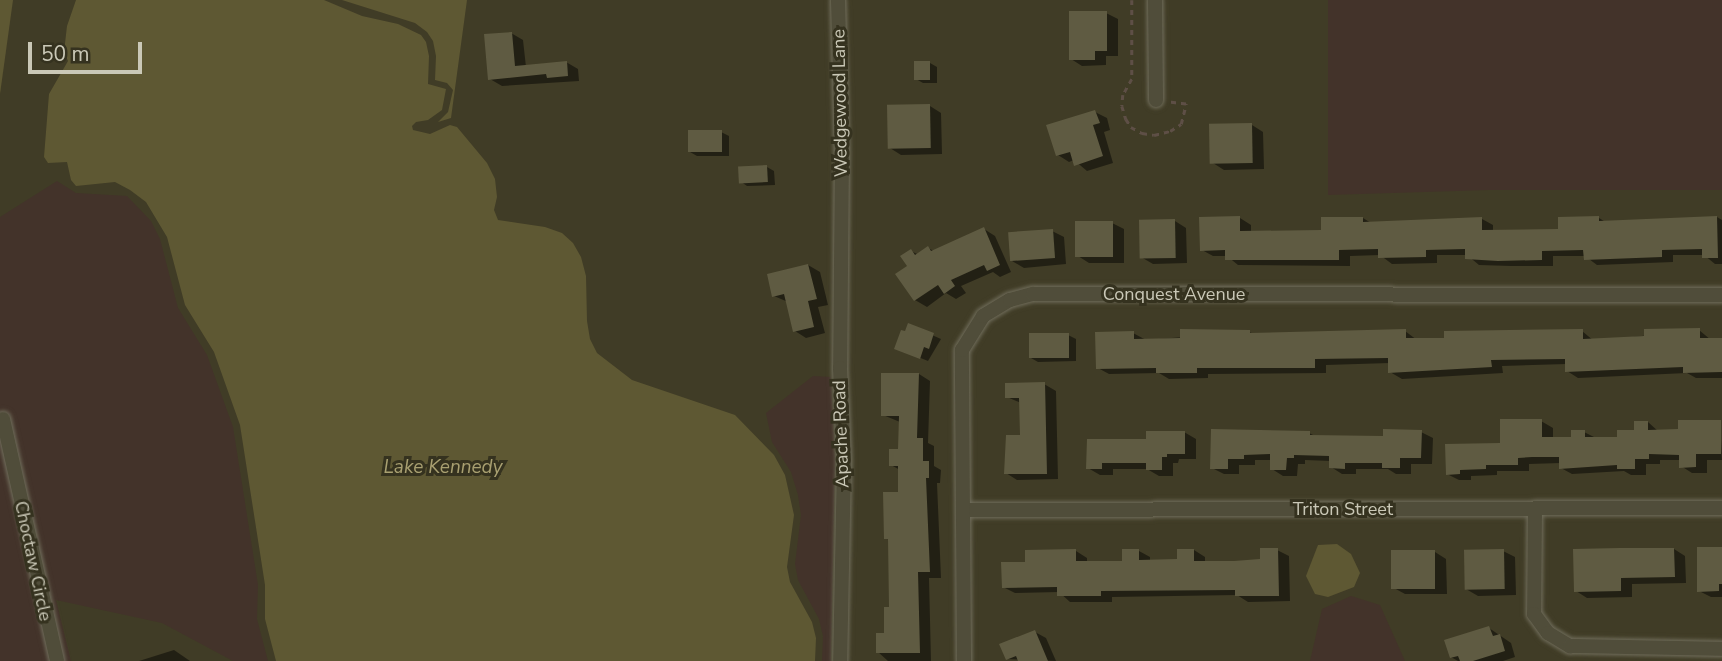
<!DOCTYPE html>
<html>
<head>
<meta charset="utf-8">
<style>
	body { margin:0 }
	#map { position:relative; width:1722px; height:661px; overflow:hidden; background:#403c26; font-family:"Nunito Sans",sans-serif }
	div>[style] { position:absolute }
	.green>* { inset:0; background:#43332a }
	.water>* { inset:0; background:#5e5833 }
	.shadow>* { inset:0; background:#0007 }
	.building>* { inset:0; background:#5f5b42; transform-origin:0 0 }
	.path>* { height:2.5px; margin-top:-1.25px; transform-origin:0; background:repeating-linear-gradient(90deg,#5e4f46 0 5px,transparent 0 10px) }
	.roads { filter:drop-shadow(0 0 2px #706d5b) drop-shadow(0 0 2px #706d5b) }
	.street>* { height:14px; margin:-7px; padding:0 7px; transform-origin:7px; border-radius:7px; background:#504d3a }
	span { translate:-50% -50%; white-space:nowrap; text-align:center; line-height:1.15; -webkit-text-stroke:6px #35321f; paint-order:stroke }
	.street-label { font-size:18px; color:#cac8b7 }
	.water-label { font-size:19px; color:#a9a071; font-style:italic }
	.scale { position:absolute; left:28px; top:42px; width:114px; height:32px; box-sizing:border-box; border:4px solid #cac8b7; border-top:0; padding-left:9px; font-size:21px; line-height:24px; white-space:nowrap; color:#cac8b7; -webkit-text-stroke:5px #35321f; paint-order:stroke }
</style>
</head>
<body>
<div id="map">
	<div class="green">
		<div style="clip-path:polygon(1328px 0,1722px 0,1722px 190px,1489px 190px,1328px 195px)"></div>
		<div style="clip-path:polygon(57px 181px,76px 193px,127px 196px,151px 221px,160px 239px,178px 308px,207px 355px,233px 427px,258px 585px,257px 619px,268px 661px,233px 661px,162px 623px,56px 600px,71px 661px,0 661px,0 217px)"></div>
		<div style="clip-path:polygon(813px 376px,831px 377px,835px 461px,831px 661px,822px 661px,823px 636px,819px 619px,798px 580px,795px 564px,801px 515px,798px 495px,791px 472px,772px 442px,766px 413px)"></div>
		<div style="clip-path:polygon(1351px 596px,1380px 605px,1405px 661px,1310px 661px,1322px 609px)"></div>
	</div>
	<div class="water">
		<div style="clip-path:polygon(0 0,13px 0,0 94px)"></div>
		<div style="clip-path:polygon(76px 0,324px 0,362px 16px,398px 24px,421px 35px,426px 42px,429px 56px,428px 84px,446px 89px,442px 110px,428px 120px,416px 122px,412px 126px,413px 130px,430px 134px,450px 125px,457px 127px,487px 163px,495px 179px,497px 197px,494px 210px,498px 220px,545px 227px,562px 233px,573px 243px,581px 257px,586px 276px,587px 321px,590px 339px,597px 353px,632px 380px,735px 415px,774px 455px,785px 475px,794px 515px,787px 567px,790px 582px,812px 622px,816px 638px,815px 661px,276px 661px,265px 619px,265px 585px,240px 425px,214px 352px,185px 305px,167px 237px,146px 202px,130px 190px,115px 182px,76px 186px,71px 180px,67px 162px,48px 163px,44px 157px,49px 94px,68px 61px,64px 52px,67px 26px)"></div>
		<div style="clip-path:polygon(342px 0,467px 0,451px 118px,438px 122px,448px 112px,453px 90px,447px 83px,435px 80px,436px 56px,433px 41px,427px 32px,415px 23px)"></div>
		<div style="clip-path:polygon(1337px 544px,1351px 554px,1360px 573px,1354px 587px,1328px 597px,1315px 594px,1306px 576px,1318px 545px)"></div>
	</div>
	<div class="shadow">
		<div style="clip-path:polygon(1106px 13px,1118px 19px,1118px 56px,1106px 56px,1106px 65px,1082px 66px,1071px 59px)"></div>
		<div style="clip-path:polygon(511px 33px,523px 40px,526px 67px,566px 62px,578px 69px,579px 81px,502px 86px,490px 79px)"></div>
		<div style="clip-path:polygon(916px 62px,930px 63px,937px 67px,937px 83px,923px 83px,916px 79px)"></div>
		<div style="clip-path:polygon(930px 106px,941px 113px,942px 154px,901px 155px,890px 148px)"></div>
		<div style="clip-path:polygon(1095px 112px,1107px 118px,1110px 130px,1104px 132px,1113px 163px,1087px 171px,1074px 160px,1069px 162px,1058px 155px)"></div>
		<div style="clip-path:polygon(1252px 125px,1263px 132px,1264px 169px,1224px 170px,1213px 163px)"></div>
		<div style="clip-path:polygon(721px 132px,729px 136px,729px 156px,697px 156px,690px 152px)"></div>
		<div style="clip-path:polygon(767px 167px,774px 171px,775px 185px,747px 186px,740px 181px)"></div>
		<div style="clip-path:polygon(1717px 217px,1722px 220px,1722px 264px,1715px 264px,1704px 255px,1673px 255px,1673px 262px,1597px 265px,1585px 256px,1553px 256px,1553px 266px,1511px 266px,1479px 265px,1467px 255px,1437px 255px,1437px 263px,1392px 264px,1380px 255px,1350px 256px,1350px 266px,1238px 265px,1227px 256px,1213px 256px,1202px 250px,1240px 218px,1251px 225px,1251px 232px,1323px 231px,1363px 218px,1371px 223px,1482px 219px,1493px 225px,1493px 232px,1560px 231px,1599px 218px,1607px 223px)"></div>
		<div style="clip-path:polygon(1175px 221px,1186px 228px,1187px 263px,1153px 264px,1141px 257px)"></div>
		<div style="clip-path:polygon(1112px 223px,1124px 229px,1124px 263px,1089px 263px,1078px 256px)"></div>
		<div style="clip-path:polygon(984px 229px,995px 236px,1011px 272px,1000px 277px,993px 272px,961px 286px,966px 293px,956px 299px,946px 293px,927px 307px,915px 300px,898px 274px,909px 266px,911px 251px,919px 255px,928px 248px,934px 251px)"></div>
		<div style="clip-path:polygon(1052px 231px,1064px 237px,1066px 264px,1024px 268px,1012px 261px)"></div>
		<div style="clip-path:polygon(808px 265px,820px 272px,828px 305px,818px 307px,825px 333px,806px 338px,795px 331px,788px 302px,774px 296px)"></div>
		<div style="clip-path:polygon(909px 325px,941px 339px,928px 361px,896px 348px)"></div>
		<div style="clip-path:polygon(1699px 330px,1711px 340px,1722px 340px,1722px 378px,1696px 378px,1687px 373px,1578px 378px,1567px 371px,1567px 364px,1502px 366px,1503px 373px,1402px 379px,1390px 372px,1390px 363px,1326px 365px,1326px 373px,1208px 374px,1208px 378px,1169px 379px,1159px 373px,1109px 374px,1098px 368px,1133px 333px,1146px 340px,1249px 332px,1254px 334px,1405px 331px,1417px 340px,1582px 331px,1594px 341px)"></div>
		<div style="clip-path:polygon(1068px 335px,1076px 339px,1076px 361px,1038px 362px,1031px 358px)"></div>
		<div style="clip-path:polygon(919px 374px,930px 381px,928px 443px,934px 446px,934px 466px,941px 470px,940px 483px,937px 483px,941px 578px,929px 578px,931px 661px,888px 661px,878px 652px,885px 635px,891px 609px,890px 540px,885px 538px,900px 494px,900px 470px,891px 465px,899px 451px,900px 422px,883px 415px,883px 375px)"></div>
		<div style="clip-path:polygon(1044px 384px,1056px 391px,1058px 479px,1017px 480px,1006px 473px,1022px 437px,1021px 403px,1007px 397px)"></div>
		<div style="clip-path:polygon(1541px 421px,1553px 428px,1553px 439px,1572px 438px,1584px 432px,1596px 438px,1619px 438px,1636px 432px,1648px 422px,1659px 432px,1680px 431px,1720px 421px,1722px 460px,1707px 460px,1707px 473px,1692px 473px,1681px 466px,1681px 460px,1660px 460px,1660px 464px,1646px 464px,1646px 475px,1631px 475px,1624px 471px,1572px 474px,1561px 468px,1561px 463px,1529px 464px,1529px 471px,1497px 471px,1497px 475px,1471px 476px,1471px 480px,1459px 480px,1447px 474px)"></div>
		<div style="clip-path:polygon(1212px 430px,1309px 433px,1317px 437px,1384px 438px,1421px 432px,1433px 438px,1432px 464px,1411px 464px,1411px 474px,1396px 474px,1388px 469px,1356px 469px,1356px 474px,1342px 474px,1331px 467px,1331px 461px,1305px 460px,1305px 464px,1298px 464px,1297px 476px,1283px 476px,1272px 469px,1272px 460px,1255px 460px,1255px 465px,1239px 465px,1239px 474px,1224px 474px,1212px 468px)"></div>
		<div style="clip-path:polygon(1184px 432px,1196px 439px,1196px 459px,1179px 459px,1178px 463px,1173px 463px,1173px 476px,1159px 476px,1147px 469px,1113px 469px,1113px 475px,1100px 475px,1088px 468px,1148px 441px)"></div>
		<div style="clip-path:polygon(1674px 549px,1685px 556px,1686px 583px,1632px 584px,1632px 597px,1587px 598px,1576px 591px)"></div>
		<div style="clip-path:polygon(1722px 549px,1722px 597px,1711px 597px,1699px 591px)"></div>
		<div style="clip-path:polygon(1194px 550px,1205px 557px,1205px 562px,1262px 561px,1277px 550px,1289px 556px,1290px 601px,1248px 602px,1237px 595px,1112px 597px,1112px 602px,1070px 602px,1059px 592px,1015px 593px,1003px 587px,1027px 563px,1076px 551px,1087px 558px,1087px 563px,1124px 563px,1139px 551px,1150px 557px,1150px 562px,1179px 561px)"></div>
		<div style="clip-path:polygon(1503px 551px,1515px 557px,1516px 595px,1478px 596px,1466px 589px)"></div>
		<div style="clip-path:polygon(1435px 552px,1446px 559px,1447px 594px,1405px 594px,1394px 588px)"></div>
		<div style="clip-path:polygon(1489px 628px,1511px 643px,1515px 657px,1503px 661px,1458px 661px,1451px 657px)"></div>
		<div style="clip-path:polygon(1035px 632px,1046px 638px,1056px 661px,1007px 659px)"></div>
		<div style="clip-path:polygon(174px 650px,190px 661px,139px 661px)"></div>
	</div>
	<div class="building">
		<div style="clip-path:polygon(1069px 11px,1107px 11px,1107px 51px,1095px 51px,1095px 60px,1069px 60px)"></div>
		<div style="clip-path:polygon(512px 32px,515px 66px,567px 61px,568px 76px,547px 78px,546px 74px,488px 80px,484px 34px)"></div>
		<div style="left:914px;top:61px;width:16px;height:19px"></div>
		<div style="left:930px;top:104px;width:44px;height:43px;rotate:89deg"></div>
		<div style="clip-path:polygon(1095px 110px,1100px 123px,1093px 125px,1103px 156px,1074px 166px,1070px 152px,1056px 156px,1046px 125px)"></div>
		<div style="left:1252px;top:123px;width:40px;height:43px;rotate:89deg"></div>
		<div style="left:722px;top:130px;width:22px;height:34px;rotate:90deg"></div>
		<div style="left:767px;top:165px;width:17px;height:29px;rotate:87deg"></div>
		<div style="clip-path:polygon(1240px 216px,1240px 231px,1321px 230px,1321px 217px,1363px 217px,1363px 222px,1482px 217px,1482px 230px,1558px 229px,1558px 217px,1599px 216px,1599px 221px,1717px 216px,1718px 258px,1702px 258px,1702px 249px,1662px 250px,1662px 257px,1584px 260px,1583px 250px,1542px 251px,1542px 260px,1498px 261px,1465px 259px,1465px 249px,1426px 250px,1426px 257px,1378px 258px,1378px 249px,1339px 250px,1339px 260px,1225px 260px,1225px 250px,1200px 251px,1199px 217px)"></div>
		<div style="left:1175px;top:219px;width:39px;height:36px;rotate:89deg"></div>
		<div style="left:1113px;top:221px;width:36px;height:38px;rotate:90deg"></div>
		<div style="clip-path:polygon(984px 227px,1000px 265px,987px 271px,984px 265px,951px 280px,955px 286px,944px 294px,938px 285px,914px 301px,895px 274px,907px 266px,900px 256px,911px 249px,915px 255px,928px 246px,931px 251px)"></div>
		<div style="left:1053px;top:229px;width:29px;height:45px;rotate:86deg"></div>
		<div style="clip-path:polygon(808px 264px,817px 299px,808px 301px,814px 327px,793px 332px,784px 294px,772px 297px,767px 274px)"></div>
		<div style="clip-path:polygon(908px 323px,934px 333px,929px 349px,924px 347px,920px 359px,894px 349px,901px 330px,905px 331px)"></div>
		<div style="clip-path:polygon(1700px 328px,1700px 338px,1722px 338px,1722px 372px,1683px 373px,1683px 367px,1565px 372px,1565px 359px,1491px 360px,1492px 367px,1388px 373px,1388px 358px,1315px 359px,1315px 368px,1197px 368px,1197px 373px,1156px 373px,1156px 368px,1096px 369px,1095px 332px,1134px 331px,1134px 339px,1180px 338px,1180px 329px,1250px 330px,1250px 333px,1406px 329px,1406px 338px,1444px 338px,1444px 331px,1583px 329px,1583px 339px,1644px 336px,1644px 329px)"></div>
		<div style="left:1069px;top:333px;width:25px;height:40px;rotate:90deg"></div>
		<div style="clip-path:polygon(881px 373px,919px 373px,917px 438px,923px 438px,923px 461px,929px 461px,929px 478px,926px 478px,930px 572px,918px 572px,920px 653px,876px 653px,876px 633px,884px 633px,884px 607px,889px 607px,888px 539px,884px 539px,883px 492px,898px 492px,898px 466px,889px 466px,889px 449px,898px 449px,899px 416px,881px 416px)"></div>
		<div style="clip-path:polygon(1045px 382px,1047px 474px,1004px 474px,1006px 435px,1020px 435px,1019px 398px,1005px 398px,1005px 383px)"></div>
		<div style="clip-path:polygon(1500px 419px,1542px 419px,1542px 437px,1571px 437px,1571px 430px,1585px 430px,1585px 437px,1617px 437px,1617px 430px,1634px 430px,1634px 421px,1648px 421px,1648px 430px,1678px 429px,1678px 420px,1721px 420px,1721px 454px,1696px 454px,1696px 467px,1679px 468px,1679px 455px,1649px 454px,1649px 459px,1635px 459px,1635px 469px,1617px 469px,1617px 465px,1559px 469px,1559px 457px,1532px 457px,1518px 458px,1518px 465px,1486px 465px,1486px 469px,1460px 470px,1460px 474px,1446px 475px,1445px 444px,1500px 443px)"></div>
		<div style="clip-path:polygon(1211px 429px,1310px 431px,1310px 435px,1383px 436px,1383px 429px,1422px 430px,1421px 458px,1400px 458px,1400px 468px,1382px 468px,1382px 463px,1345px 463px,1345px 469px,1329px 468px,1329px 456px,1294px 455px,1294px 458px,1287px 458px,1286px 470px,1270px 470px,1270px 454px,1244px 455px,1244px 459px,1228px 459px,1228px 469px,1210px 469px)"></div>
		<div style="clip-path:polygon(1146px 431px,1185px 431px,1185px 454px,1167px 454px,1167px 457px,1162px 457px,1162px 470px,1146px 470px,1146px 463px,1102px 463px,1102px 469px,1086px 469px,1087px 439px,1146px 439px)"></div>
		<div style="clip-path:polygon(1697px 547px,1722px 547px,1722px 584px,1719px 584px,1719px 591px,1697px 592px)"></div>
		<div style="clip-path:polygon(1260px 548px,1278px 548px,1279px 596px,1235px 596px,1235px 590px,1101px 591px,1101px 596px,1057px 596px,1057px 587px,1002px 588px,1001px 562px,1025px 562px,1025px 550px,1076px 549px,1076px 561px,1122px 561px,1122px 549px,1139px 549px,1139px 560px,1177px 559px,1177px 549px,1194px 549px,1194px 561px,1234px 561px,1260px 559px)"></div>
		<div style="clip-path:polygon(1620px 548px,1674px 548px,1675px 577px,1621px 578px,1621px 591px,1574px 592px,1573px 549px)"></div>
		<div style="left:1504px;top:549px;width:40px;height:40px;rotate:89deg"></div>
		<div style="left:1391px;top:550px;width:44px;height:39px"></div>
		<div style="clip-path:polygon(1489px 626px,1493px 636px,1500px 634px,1505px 651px,1473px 661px,1460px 661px,1458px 656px,1450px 658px,1444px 640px)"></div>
		<div style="clip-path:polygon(1035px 630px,1048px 661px,1018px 661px,1016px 656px,1006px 660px,999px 644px)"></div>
	</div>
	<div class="path">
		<div style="left:1132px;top:0;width:79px;rotate:90deg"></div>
		<div style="left:1132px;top:79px;width:18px;rotate:119deg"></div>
		<div style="left:1123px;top:95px;width:11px;rotate:95deg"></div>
		<div style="left:1122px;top:106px;width:14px;rotate:73deg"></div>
		<div style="left:1126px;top:119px;width:9px;rotate:58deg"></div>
		<div style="left:1131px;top:127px;width:13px;rotate:29deg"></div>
		<div style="left:1142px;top:133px;width:12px;rotate:9deg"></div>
		<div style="left:1154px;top:135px;width:16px;rotate:-14deg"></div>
		<div style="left:1170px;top:131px;width:13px;rotate:-32deg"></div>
		<div style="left:1181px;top:124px;width:21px;rotate:-76deg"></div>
		<div style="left:1186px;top:104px;width:17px;rotate:-173deg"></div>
	</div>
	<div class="roads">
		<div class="street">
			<div style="left:838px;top:0;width:153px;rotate:88.5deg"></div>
			<div style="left:842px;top:153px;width:215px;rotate:90.5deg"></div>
			<div style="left:840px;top:368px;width:93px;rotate:87.5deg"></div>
			<div style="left:844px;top:461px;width:200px;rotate:91.1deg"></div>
			<div style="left:1155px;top:0;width:100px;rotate:89.4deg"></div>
			<div style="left:3px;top:419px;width:248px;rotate:77.4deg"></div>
			<div style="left:1535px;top:509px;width:105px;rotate:90.5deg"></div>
			<div style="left:1534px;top:614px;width:24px;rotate:54deg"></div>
			<div style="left:1548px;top:633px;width:26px;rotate:31deg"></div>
			<div style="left:1570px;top:646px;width:152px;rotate:1.1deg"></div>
			<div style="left:964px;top:510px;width:758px;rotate:-0.15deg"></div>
			<div style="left:964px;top:661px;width:311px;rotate:-90.4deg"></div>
			<div style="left:962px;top:350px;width:40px;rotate:-58deg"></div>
			<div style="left:983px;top:316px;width:31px;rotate:-31deg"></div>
			<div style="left:1010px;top:300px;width:24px;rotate:-15deg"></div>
			<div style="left:1033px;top:294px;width:689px;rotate:0.08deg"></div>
		</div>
	</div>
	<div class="street-label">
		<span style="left:840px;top:103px;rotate:-91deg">Wedgewood Lane</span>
		<span style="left:1174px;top:294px">Conquest Avenue</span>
		<span style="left:841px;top:434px;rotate:-92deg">Apache Road</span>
		<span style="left:1343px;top:509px">Triton Street</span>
		<span style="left:33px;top:561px;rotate:78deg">Choctaw Circle</span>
	</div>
	<div class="water-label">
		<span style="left:443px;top:468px">Lake Kennedy</span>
	</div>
	<div class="scale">50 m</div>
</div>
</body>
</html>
